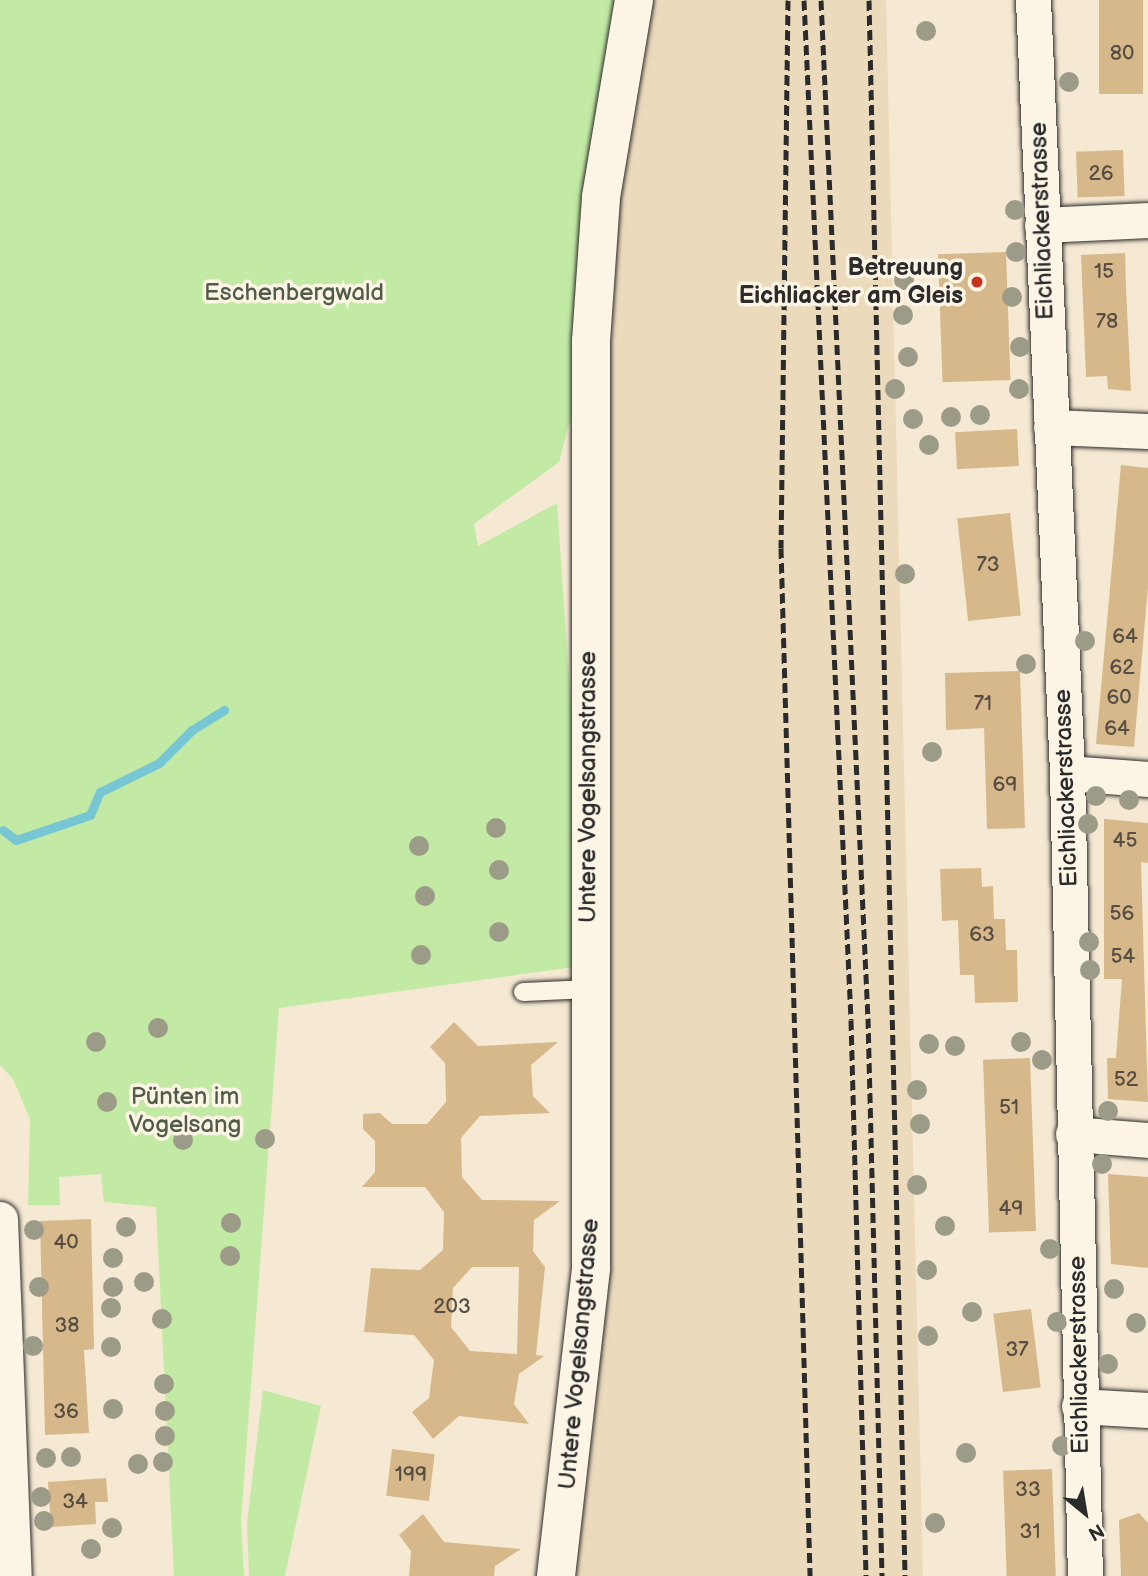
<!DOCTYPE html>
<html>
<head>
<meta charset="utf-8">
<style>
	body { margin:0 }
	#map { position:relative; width:1148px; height:1576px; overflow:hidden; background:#f5e9d3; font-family:"Balsamiq Sans",sans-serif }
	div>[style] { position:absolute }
	.built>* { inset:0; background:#ecdabd }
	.green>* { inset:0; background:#c2eaa5 }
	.stream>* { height:9px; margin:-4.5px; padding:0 4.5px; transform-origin:4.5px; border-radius:4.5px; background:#77c6d4 }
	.building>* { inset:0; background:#d7b88b; transform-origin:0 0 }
	.roads { filter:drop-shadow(0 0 2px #2b2b2b) drop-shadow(0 0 2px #2b2b2b) }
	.service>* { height:18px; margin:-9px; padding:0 9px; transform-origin:9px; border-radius:9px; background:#fcf5e5 }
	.minor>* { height:35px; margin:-17.5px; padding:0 17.5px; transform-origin:17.5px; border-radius:17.5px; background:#fcf5e5 }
	.secondary>* { height:38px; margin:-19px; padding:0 19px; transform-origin:19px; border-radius:19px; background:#fcf5e5 }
	.rail>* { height:5px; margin-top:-2.5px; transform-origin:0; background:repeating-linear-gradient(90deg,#2b2b2b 0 10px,transparent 0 15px) }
	.trees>* { width:20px; height:20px; margin:-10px; border-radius:50%; background:#9b9b88 }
	.dots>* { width:19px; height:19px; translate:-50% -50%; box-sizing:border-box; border:4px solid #fcf5e5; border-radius:50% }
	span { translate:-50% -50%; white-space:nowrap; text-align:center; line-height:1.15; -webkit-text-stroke:7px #fcf5e5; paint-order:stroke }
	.number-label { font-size:21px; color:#564e43 }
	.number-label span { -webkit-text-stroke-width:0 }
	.street-label { font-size:24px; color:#2b2b2b }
	.poi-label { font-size:24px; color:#2b2b2b; font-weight:700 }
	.right { translate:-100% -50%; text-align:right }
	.park-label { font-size:24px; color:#515b4a }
	.north { position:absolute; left:1050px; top:1478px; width:70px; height:70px; -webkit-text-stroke:5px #fcf5e5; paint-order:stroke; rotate:150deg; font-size:19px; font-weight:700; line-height:28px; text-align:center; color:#2b2b2b }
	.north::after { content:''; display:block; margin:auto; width:24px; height:32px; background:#2b2b2b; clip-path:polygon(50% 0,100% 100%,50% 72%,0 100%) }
</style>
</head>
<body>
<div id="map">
	<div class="built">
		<div style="clip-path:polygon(634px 0,886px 0,923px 1576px,556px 1576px,581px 1379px,589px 478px)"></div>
	</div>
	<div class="green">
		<div style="clip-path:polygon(0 0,622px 0,591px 341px,559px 462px,474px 524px,478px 546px,557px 503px,589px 965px,279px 1008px,241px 1520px,244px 1576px,174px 1576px,156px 1207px,104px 1202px,101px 1174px,59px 1177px,60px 1205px,28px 1205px,30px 1119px,13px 1079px,0 1065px)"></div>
		<div style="clip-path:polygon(263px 1390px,321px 1406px,285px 1576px,249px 1576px,247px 1522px)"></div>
	</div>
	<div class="stream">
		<div style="left:3px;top:830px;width:16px;rotate:38deg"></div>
		<div style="left:16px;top:840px;width:78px;rotate:-18.7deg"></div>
		<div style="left:90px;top:815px;width:25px;rotate:-67deg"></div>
		<div style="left:100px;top:792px;width:66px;rotate:-26.2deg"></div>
		<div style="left:159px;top:763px;width:47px;rotate:-45deg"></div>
		<div style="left:192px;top:730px;width:38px;rotate:-32deg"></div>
	</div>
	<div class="building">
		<div style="left:1099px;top:0;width:44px;height:94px"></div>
		<div style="left:1123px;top:150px;width:46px;height:47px;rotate:88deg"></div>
		<div style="left:1006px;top:252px;width:128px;height:68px;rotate:88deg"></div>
		<div style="clip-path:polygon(1125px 253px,1126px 288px,1131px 391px,1108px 389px,1107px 376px,1086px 377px,1081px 255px)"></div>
		<div style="left:1017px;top:429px;width:37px;height:62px;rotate:87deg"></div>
		<div style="clip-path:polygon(1121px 465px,1148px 468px,1148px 587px,1134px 747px,1096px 744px)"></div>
		<div style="left:1010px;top:513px;width:103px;height:53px;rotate:84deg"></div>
		<div style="clip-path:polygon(1020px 671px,1025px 828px,987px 829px,984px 728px,946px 730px,945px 673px)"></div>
		<div style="clip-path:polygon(1104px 819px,1148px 823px,1148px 863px,1141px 862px,1148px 1102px,1108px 1099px,1107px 1058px,1116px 1058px,1122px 979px,1104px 979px)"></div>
		<div style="clip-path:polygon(981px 868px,982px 887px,993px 886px,994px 919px,1005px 919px,1006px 950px,1017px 950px,1018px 1002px,975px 1003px,974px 975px,960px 975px,958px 920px,942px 921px,940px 869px)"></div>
		<div style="clip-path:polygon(evenodd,454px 1022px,478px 1046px,558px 1042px,531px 1065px,533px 1096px,550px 1113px,480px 1116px,461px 1138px,462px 1177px,482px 1200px,560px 1201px,534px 1220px,533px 1251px,545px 1267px,536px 1355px,544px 1356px,519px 1374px,514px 1404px,529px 1424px,459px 1416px,433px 1439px,412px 1412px,429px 1398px,434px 1360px,414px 1335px,364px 1332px,371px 1268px,420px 1270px,443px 1250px,444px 1212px,425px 1187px,362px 1187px,375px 1172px,375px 1141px,363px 1129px,363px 1114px,380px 1113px,392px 1124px,427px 1124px,446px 1102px,445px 1063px,430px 1047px,454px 1022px,472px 1267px,519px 1267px,517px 1354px,470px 1351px,451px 1327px,453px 1288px,472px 1267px)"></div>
		<div style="left:1030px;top:1058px;width:173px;height:47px;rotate:88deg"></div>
		<div style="clip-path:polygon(1108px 1174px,1148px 1177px,1148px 1268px,1111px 1264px)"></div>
		<div style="clip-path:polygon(91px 1219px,94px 1349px,84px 1350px,89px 1433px,45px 1435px,40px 1221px)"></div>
		<div style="left:1031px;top:1309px;width:79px;height:38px;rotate:83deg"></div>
		<div style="left:392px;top:1449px;width:43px;height:47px;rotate:7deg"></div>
		<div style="left:1052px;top:1469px;width:107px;height:49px;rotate:88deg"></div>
		<div style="clip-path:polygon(106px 1478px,108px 1502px,95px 1502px,96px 1524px,51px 1527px,48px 1482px)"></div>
		<div style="clip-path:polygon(1139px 1513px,1148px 1523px,1148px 1576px,1121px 1576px,1119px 1520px)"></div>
		<div style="clip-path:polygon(423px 1514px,444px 1542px,521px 1549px,495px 1566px,494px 1576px,409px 1576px,411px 1551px,399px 1535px)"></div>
	</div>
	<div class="roads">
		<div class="service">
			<div style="left:523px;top:992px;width:67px;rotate:-2.6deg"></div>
		</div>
		<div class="minor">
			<div style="left:1033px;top:0;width:774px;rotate:87.48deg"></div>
			<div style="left:1067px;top:773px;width:803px;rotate:88.72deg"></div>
			<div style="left:1042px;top:225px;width:106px;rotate:-2.7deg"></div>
			<div style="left:1051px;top:427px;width:97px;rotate:2.4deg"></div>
			<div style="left:1067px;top:773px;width:81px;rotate:4.2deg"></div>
			<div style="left:1073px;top:1134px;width:75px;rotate:4.6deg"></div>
			<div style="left:0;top:1219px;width:357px;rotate:87.8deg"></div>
			<div style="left:1079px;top:1406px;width:69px;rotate:3.3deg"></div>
		</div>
		<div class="secondary">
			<div style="left:556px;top:1576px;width:309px;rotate:-83.5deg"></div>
			<div style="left:591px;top:1269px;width:928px;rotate:-90deg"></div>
			<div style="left:591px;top:341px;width:144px;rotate:-86deg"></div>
			<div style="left:601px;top:197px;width:200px;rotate:-80.5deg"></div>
		</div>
	</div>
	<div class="rail">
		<div style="left:788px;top:0;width:548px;rotate:90.73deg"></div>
		<div style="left:781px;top:548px;width:1028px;rotate:88.38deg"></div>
		<div style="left:804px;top:0;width:1021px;rotate:87.36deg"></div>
		<div style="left:851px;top:1020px;width:556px;rotate:88.45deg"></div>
		<div style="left:821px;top:0;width:1019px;rotate:87.36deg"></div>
		<div style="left:868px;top:1018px;width:558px;rotate:88.56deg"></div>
		<div style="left:869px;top:0;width:1576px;rotate:88.69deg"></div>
	</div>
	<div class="trees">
		<div style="left:926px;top:31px"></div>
		<div style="left:1069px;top:82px"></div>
		<div style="left:1015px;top:210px"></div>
		<div style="left:1016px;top:252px"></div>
		<div style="left:904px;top:280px"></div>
		<div style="left:1012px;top:297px"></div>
		<div style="left:903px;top:315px"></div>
		<div style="left:1020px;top:347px"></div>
		<div style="left:908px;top:357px"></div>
		<div style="left:895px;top:389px"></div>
		<div style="left:1019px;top:389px"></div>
		<div style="left:980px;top:415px"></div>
		<div style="left:951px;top:417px"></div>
		<div style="left:913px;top:419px"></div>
		<div style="left:929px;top:445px"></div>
		<div style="left:905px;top:574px"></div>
		<div style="left:1085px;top:641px"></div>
		<div style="left:1026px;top:664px"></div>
		<div style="left:932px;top:752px"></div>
		<div style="left:1096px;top:796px"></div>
		<div style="left:1129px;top:800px"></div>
		<div style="left:1088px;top:824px"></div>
		<div style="left:496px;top:828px"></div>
		<div style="left:419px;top:846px"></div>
		<div style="left:499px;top:870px"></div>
		<div style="left:425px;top:896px"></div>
		<div style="left:499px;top:932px"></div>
		<div style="left:1089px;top:942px"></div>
		<div style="left:421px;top:955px"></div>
		<div style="left:1090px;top:970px"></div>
		<div style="left:158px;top:1028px"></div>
		<div style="left:96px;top:1042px"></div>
		<div style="left:1021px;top:1042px"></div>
		<div style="left:929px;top:1044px"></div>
		<div style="left:955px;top:1046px"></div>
		<div style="left:1042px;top:1060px"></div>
		<div style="left:917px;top:1090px"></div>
		<div style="left:107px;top:1102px"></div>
		<div style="left:1108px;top:1111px"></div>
		<div style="left:920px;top:1124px"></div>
		<div style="left:265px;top:1139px"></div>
		<div style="left:183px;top:1140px"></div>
		<div style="left:1102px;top:1164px"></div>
		<div style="left:917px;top:1185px"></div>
		<div style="left:231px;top:1223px"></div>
		<div style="left:945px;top:1226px"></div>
		<div style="left:126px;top:1227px"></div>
		<div style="left:34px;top:1230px"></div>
		<div style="left:1050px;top:1249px"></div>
		<div style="left:230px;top:1256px"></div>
		<div style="left:113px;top:1258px"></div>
		<div style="left:927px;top:1270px"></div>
		<div style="left:144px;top:1282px"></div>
		<div style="left:39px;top:1287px"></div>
		<div style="left:113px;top:1287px"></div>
		<div style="left:1114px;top:1289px"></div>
		<div style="left:111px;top:1308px"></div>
		<div style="left:972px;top:1312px"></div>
		<div style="left:162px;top:1319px"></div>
		<div style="left:1057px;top:1322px"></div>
		<div style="left:1136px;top:1323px"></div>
		<div style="left:928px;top:1336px"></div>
		<div style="left:33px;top:1346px"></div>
		<div style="left:111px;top:1347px"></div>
		<div style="left:1108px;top:1364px"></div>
		<div style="left:164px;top:1384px"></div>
		<div style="left:113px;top:1409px"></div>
		<div style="left:165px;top:1411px"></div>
		<div style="left:165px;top:1436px"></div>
		<div style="left:1062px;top:1446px"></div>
		<div style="left:966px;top:1453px"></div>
		<div style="left:71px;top:1457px"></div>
		<div style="left:46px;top:1458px"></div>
		<div style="left:163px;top:1462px"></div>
		<div style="left:138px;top:1464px"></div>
		<div style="left:41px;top:1497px"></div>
		<div style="left:44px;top:1521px"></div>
		<div style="left:935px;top:1523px"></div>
		<div style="left:112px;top:1528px"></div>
		<div style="left:91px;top:1549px"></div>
	</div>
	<div class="dots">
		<div style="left:977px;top:282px;background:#c8321e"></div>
	</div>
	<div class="number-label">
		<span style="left:1122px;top:54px">80</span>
		<span style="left:1101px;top:174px">26</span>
		<span style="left:1104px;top:272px">15</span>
		<span style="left:1107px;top:322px">78</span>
		<span style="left:988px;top:565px">73</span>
		<span style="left:1125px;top:637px">64</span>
		<span style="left:1122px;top:668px">62</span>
		<span style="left:1119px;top:698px">60</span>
		<span style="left:983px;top:704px">71</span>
		<span style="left:1117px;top:729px">64</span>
		<span style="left:1005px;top:785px">69</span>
		<span style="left:1125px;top:841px">45</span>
		<span style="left:1122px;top:914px">56</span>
		<span style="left:982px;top:935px">63</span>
		<span style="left:1123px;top:957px">54</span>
		<span style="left:1126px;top:1080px">52</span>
		<span style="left:1009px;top:1108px">51</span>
		<span style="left:1011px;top:1209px">49</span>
		<span style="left:66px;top:1243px">40</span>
		<span style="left:452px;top:1307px">203</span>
		<span style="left:67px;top:1326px">38</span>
		<span style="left:1017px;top:1350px">37</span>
		<span style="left:66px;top:1412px">36</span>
		<span style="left:411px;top:1475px">199</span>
		<span style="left:1028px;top:1490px">33</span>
		<span style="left:75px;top:1502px">34</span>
		<span style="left:1030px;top:1532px">31</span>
	</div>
	<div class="street-label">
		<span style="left:1042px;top:221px;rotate:-92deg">Eichliackerstrasse</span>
		<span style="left:588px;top:787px;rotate:-90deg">Untere Vogelsangstrasse</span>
		<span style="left:1066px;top:788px;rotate:-92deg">Eichliackerstrasse</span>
		<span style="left:579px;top:1354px;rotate:-85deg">Untere Vogelsangstrasse</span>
		<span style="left:1079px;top:1355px;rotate:-91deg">Eichliackerstrasse</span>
	</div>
	<div class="poi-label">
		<span class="right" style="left:963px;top:282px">Betreuung<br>Eichliacker am Gleis</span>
	</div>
	<div class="park-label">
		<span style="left:294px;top:293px">Eschenbergwald</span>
		<span style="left:185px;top:1111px">Pünten im<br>Vogelsang</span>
	</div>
	<div class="north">N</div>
</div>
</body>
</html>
